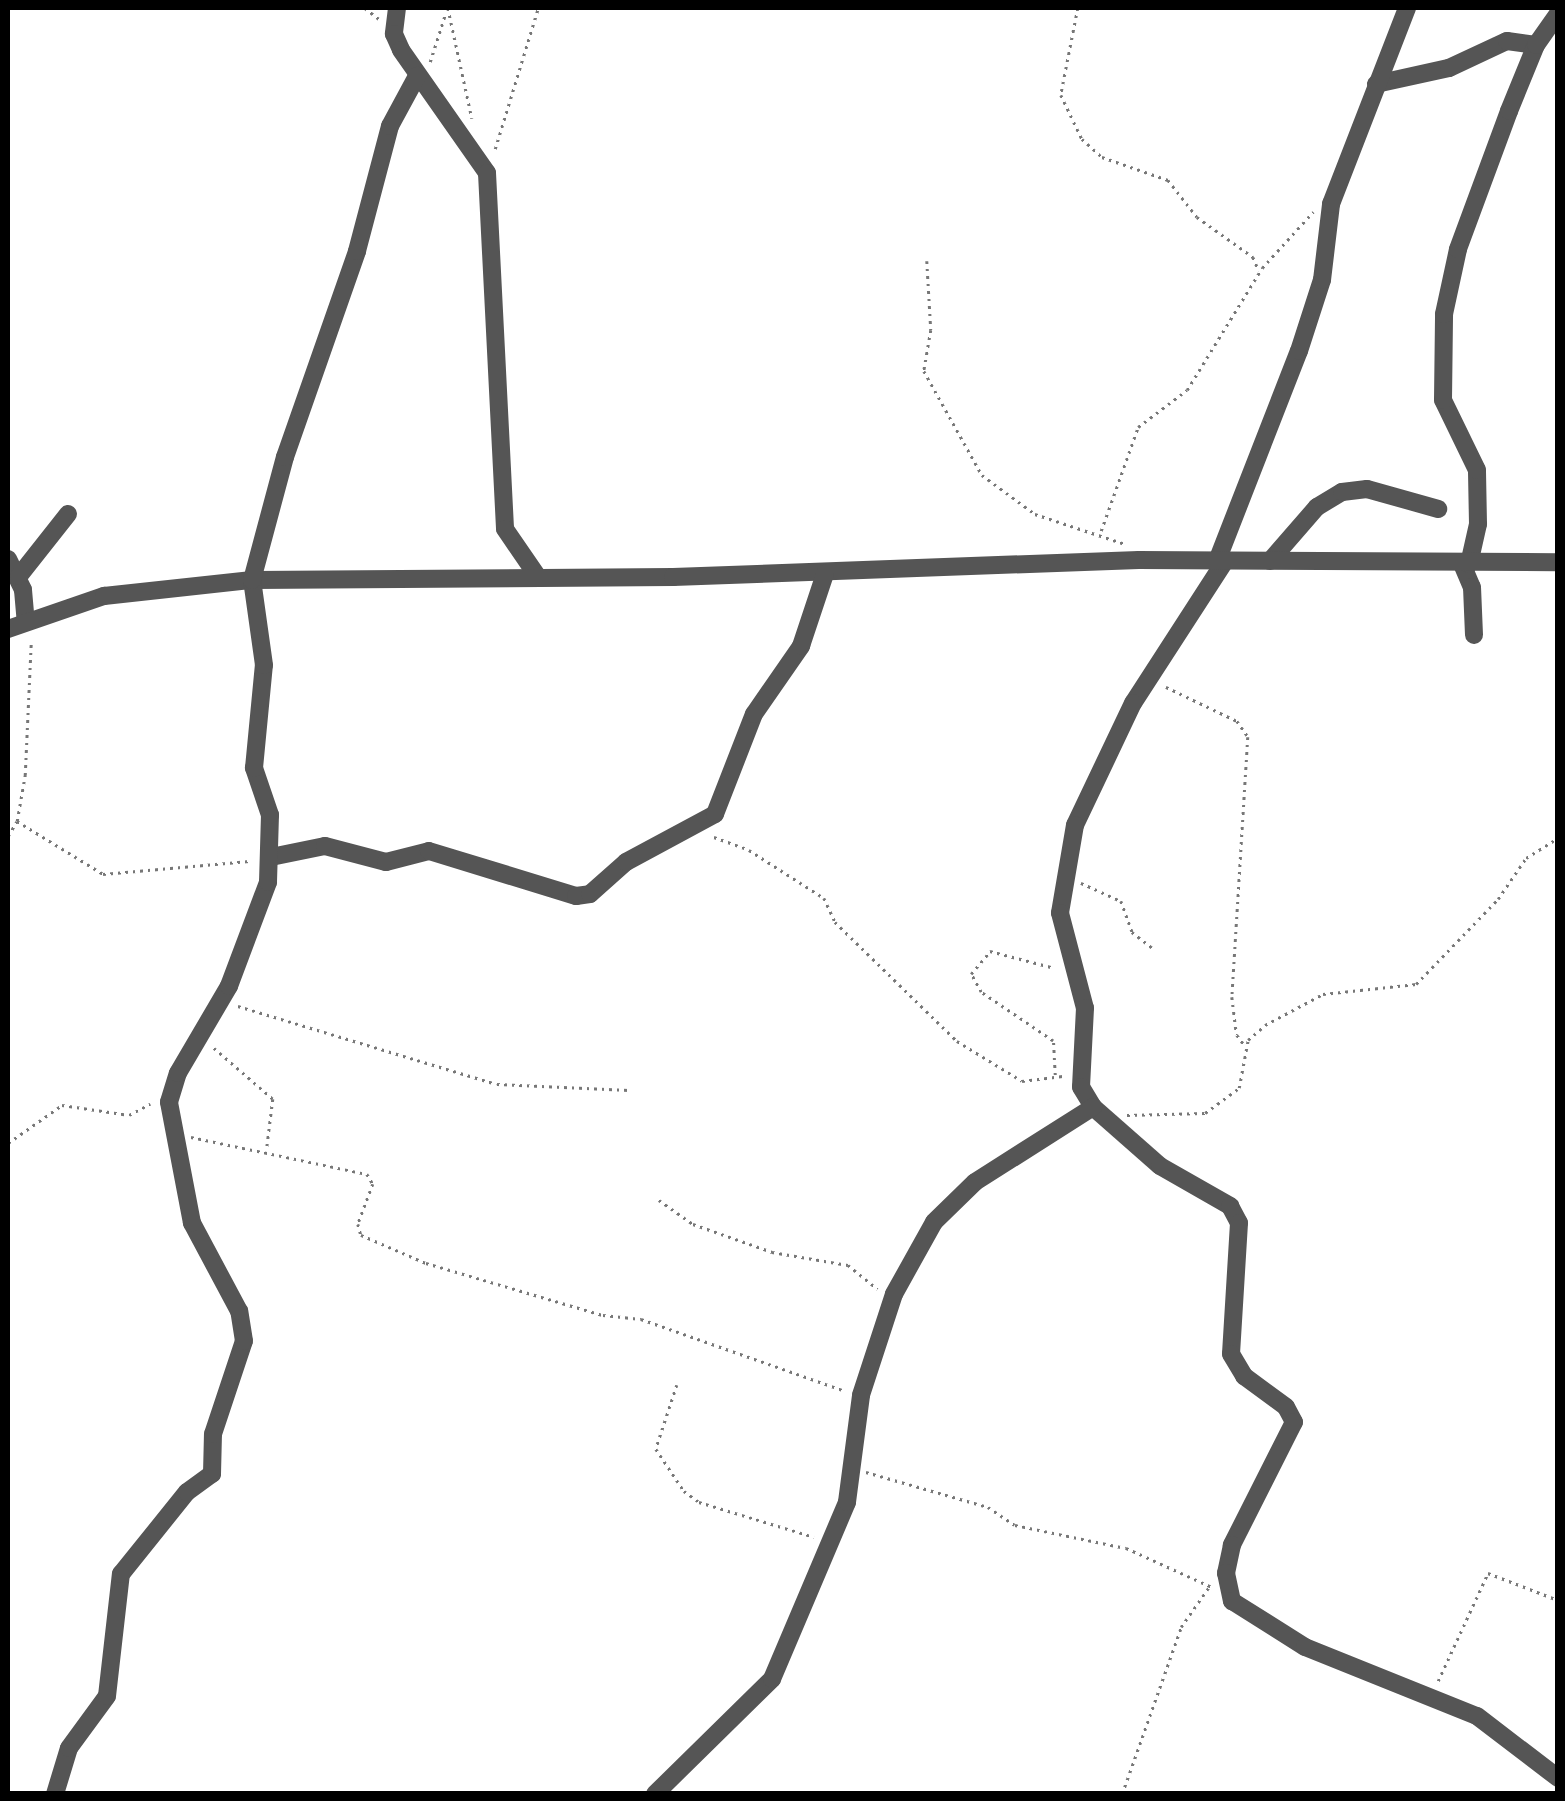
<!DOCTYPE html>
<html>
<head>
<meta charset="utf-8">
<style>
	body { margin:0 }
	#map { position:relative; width:1565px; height:1801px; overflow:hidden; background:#fff; font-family:"Nunito Sans",sans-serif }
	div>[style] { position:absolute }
	.path>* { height:2.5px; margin-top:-1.25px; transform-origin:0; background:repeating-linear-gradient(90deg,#777 0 2.5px,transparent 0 7.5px) }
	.minor>* { height:18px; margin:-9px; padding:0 9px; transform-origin:9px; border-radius:9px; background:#555 }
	span { translate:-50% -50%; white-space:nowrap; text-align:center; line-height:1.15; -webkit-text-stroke:8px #fff; paint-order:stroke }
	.frame { position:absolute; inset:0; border:10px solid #000; pointer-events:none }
</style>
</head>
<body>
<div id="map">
	<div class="path">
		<div style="left:365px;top:8px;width:18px;rotate:38deg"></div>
		<div style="left:448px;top:8px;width:113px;rotate:77.7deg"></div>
		<div style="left:1078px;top:8px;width:89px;rotate:101.1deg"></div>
		<div style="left:1061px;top:95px;width:49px;rotate:64.5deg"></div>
		<div style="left:1082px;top:139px;width:27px;rotate:42deg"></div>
		<div style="left:1102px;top:157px;width:70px;rotate:19.2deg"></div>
		<div style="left:1168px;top:180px;width:47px;rotate:51.9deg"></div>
		<div style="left:1197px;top:217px;width:69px;rotate:35.5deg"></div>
		<div style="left:1253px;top:257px;width:15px;rotate:67deg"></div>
		<div style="left:430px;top:62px;width:52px;rotate:-72.3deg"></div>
		<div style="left:495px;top:149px;width:147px;rotate:-73deg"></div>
		<div style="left:927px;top:261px;width:69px;rotate:86.7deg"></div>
		<div style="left:931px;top:330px;width:42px;rotate:99.7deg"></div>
		<div style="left:924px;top:371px;width:119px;rotate:60.9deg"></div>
		<div style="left:982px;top:475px;width:66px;rotate:36.3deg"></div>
		<div style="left:1035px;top:514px;width:95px;rotate:18.4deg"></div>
		<div style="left:1101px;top:531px;width:110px;rotate:-70.4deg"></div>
		<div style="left:1138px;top:427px;width:61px;rotate:-37.1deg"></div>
		<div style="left:1187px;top:390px;width:143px;rotate:-58.4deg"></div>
		<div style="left:1262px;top:268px;width:76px;rotate:-47.7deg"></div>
		<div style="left:1166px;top:687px;width:79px;rotate:25.6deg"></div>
		<div style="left:1237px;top:721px;width:19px;rotate:55deg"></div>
		<div style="left:1248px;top:737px;width:260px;rotate:93.5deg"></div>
		<div style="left:1232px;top:997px;width:38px;rotate:83deg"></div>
		<div style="left:1237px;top:1035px;width:14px;rotate:54deg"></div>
		<div style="left:17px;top:821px;width:101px;rotate:31.6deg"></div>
		<div style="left:103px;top:874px;width:147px;rotate:-5.1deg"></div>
		<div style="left:8px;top:836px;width:17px;rotate:-59deg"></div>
		<div style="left:17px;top:821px;width:47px;rotate:-80.1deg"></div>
		<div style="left:25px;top:775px;width:133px;rotate:-87.4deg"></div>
		<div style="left:714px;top:837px;width:37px;rotate:20deg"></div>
		<div style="left:749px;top:850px;width:89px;rotate:32.6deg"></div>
		<div style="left:824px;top:898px;width:26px;rotate:65deg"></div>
		<div style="left:835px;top:922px;width:170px;rotate:44.3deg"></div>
		<div style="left:957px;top:1041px;width:76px;rotate:31.6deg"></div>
		<div style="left:1022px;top:1081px;width:41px;rotate:-7deg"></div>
		<div style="left:1081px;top:883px;width:44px;rotate:24.2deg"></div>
		<div style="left:1121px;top:901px;width:33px;rotate:70deg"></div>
		<div style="left:1132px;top:932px;width:28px;rotate:38deg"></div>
		<div style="left:238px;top:1006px;width:270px;rotate:16.8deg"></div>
		<div style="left:497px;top:1084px;width:132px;rotate:2.6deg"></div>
		<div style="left:214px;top:1048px;width:78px;rotate:40.8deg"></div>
		<div style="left:273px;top:1099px;width:48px;rotate:97.1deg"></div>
		<div style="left:1055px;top:1075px;width:34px;rotate:-93deg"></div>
		<div style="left:1053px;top:1041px;width:87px;rotate:-145.8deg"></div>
		<div style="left:981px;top:992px;width:21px;rotate:-119deg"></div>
		<div style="left:971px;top:974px;width:30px;rotate:-50deg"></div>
		<div style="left:990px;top:951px;width:67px;rotate:14.7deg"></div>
		<div style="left:1127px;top:1115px;width:78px;rotate:-1.5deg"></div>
		<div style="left:1205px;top:1113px;width:42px;rotate:-36.3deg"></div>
		<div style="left:1239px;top:1088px;width:49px;rotate:-79.4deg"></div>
		<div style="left:1248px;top:1040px;width:23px;rotate:-41deg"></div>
		<div style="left:1265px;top:1025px;width:66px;rotate:-28.1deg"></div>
		<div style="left:1323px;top:994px;width:94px;rotate:-6.1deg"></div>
		<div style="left:1416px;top:984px;width:118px;rotate:-46deg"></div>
		<div style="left:1498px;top:899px;width:50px;rotate:-55.7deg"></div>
		<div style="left:1526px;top:858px;width:38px;rotate:-32deg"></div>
		<div style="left:191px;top:1137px;width:180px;rotate:11.9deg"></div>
		<div style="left:367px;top:1174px;width:12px;rotate:59deg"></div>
		<div style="left:373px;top:1184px;width:43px;rotate:110.6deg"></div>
		<div style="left:358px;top:1224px;width:11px;rotate:75deg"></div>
		<div style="left:361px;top:1235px;width:71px;rotate:23.3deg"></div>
		<div style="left:426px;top:1263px;width:184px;rotate:16.4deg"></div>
		<div style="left:603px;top:1315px;width:38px;rotate:6deg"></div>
		<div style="left:641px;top:1319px;width:217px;rotate:19.4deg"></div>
		<div style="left:8px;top:1143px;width:66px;rotate:-35.1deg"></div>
		<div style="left:62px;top:1105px;width:68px;rotate:8.5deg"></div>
		<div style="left:129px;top:1115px;width:24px;rotate:-28deg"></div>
		<div style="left:659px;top:1200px;width:42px;rotate:35.2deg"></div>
		<div style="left:693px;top:1224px;width:84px;rotate:19.5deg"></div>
		<div style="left:772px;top:1252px;width:77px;rotate:9.7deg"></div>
		<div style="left:848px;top:1265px;width:38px;rotate:39deg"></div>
		<div style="left:677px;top:1385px;width:67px;rotate:108.2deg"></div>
		<div style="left:656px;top:1449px;width:50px;rotate:56.3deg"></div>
		<div style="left:684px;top:1491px;width:19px;rotate:36deg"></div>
		<div style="left:699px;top:1502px;width:120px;rotate:16.9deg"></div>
		<div style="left:866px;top:1472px;width:127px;rotate:16deg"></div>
		<div style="left:988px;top:1507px;width:32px;rotate:34deg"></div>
		<div style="left:1015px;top:1525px;width:113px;rotate:11.7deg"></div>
		<div style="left:1126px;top:1548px;width:94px;rotate:24.4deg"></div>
		<div style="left:1438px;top:1681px;width:119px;rotate:-65.2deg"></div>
		<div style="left:1488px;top:1573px;width:75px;rotate:21.1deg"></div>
		<div style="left:1122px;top:1794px;width:177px;rotate:-70.5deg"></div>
		<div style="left:1181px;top:1627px;width:49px;rotate:-55deg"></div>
	</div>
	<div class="minor">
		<div style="left:397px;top:8px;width:26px;rotate:97deg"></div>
		<div style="left:394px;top:34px;width:17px;rotate:66deg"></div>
		<div style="left:401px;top:50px;width:150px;rotate:55deg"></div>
		<div style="left:487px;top:173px;width:356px;rotate:87.1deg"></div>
		<div style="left:505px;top:529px;width:58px;rotate:55.5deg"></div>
		<div style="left:1376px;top:84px;width:75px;rotate:-12.4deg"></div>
		<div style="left:1449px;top:68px;width:64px;rotate:-25deg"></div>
		<div style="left:1507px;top:41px;width:29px;rotate:8deg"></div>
		<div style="left:8px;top:559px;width:34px;rotate:64deg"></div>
		<div style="left:23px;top:590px;width:32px;rotate:85deg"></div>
		<div style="left:1217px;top:561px;width:225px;rotate:-68.7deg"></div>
		<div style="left:1299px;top:351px;width:75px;rotate:-72.1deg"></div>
		<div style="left:1322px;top:280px;width:77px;rotate:-83.2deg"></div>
		<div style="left:1331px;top:204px;width:210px;rotate:-68.8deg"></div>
		<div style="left:1225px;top:561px;width:169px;rotate:122.9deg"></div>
		<div style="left:1133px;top:703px;width:135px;rotate:115.4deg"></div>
		<div style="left:1075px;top:825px;width:89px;rotate:99.7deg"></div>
		<div style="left:1060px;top:913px;width:98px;rotate:75.3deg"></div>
		<div style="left:1085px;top:1008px;width:79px;rotate:92.9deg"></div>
		<div style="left:1081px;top:1087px;width:23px;rotate:59deg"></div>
		<div style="left:1093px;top:1107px;width:89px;rotate:41.4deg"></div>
		<div style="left:1160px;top:1166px;width:81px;rotate:29.7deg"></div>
		<div style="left:1230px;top:1206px;width:19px;rotate:62deg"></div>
		<div style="left:1239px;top:1223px;width:131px;rotate:93.5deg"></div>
		<div style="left:1231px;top:1354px;width:26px;rotate:59deg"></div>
		<div style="left:1244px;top:1376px;width:52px;rotate:36.4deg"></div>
		<div style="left:1286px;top:1407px;width:17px;rotate:62deg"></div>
		<div style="left:1294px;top:1422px;width:138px;rotate:116.8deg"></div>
		<div style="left:1232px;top:1545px;width:29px;rotate:102deg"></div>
		<div style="left:1226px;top:1573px;width:29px;rotate:78deg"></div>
		<div style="left:1232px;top:1601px;width:86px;rotate:32.2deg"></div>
		<div style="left:1305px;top:1647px;width:185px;rotate:21.9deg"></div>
		<div style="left:1477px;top:1716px;width:102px;rotate:37.4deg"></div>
		<div style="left:1270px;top:561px;width:72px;rotate:-49deg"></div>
		<div style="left:1317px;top:507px;width:29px;rotate:-31deg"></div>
		<div style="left:1342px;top:492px;width:25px;rotate:-7deg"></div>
		<div style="left:1367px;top:489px;width:74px;rotate:15.7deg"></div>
		<div style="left:1462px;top:564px;width:25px;rotate:67deg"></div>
		<div style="left:1472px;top:587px;width:48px;rotate:87.6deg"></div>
		<div style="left:1469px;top:564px;width:41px;rotate:-77.3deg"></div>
		<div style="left:1478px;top:524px;width:54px;rotate:-91.1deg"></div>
		<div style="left:1477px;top:470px;width:78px;rotate:-115.9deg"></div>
		<div style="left:1443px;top:400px;width:86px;rotate:-89.3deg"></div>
		<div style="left:1444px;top:314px;width:66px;rotate:-77.8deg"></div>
		<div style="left:1458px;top:249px;width:147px;rotate:-69.7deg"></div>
		<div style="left:1509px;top:111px;width:71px;rotate:-67.8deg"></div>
		<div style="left:1536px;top:45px;width:39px;rotate:-55deg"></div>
		<div style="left:19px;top:576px;width:79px;rotate:-51.7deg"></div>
		<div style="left:8px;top:629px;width:102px;rotate:-19deg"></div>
		<div style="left:104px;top:596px;width:149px;rotate:-6.2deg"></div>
		<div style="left:252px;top:580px;width:421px;rotate:-0.4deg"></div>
		<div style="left:673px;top:577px;width:466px;rotate:-2.1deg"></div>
		<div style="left:1139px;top:560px;width:419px;rotate:0.3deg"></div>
		<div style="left:271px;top:857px;width:55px;rotate:-11.5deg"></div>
		<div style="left:325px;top:846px;width:63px;rotate:14.7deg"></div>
		<div style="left:386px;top:862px;width:44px;rotate:-14.3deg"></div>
		<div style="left:429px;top:851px;width:154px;rotate:17deg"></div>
		<div style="left:576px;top:896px;width:14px;rotate:-8deg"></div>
		<div style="left:590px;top:894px;width:48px;rotate:-41.6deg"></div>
		<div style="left:626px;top:862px;width:101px;rotate:-28.3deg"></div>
		<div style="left:715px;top:814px;width:107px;rotate:-68.7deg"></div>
		<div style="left:754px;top:714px;width:83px;rotate:-55.3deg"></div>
		<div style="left:801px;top:646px;width:76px;rotate:-71.6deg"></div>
		<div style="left:55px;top:1794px;width:48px;rotate:-73.1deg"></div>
		<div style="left:69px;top:1748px;width:64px;rotate:-53.8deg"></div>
		<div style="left:107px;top:1696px;width:123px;rotate:-83.5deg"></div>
		<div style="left:121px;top:1574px;width:105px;rotate:-51.2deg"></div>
		<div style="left:187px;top:1492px;width:31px;rotate:-36deg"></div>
		<div style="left:212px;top:1474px;width:40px;rotate:-88.6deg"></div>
		<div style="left:213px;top:1434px;width:98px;rotate:-71.6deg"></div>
		<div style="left:244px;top:1341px;width:30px;rotate:-99deg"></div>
		<div style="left:239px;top:1311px;width:100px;rotate:-118.1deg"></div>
		<div style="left:192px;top:1223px;width:123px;rotate:-100.8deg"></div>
		<div style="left:169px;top:1102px;width:30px;rotate:-73deg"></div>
		<div style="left:178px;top:1073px;width:101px;rotate:-59.6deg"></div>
		<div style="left:229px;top:986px;width:111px;rotate:-69.4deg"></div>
		<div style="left:268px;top:882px;width:67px;rotate:-88.3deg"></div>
		<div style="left:270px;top:815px;width:50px;rotate:-108.8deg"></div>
		<div style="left:254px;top:768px;width:103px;rotate:-84.5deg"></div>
		<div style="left:264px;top:665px;width:86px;rotate:-98deg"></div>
		<div style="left:252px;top:580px;width:127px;rotate:-75deg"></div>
		<div style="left:285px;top:457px;width:218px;rotate:-70.7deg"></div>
		<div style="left:357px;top:251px;width:129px;rotate:-75.2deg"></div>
		<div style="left:390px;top:126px;width:57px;rotate:-61.6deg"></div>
		<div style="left:655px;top:1794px;width:164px;rotate:-44.5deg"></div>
		<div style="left:772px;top:1679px;width:192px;rotate:-67deg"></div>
		<div style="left:847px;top:1502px;width:108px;rotate:-82.5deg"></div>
		<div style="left:861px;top:1395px;width:106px;rotate:-71.9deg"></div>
		<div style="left:894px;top:1294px;width:82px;rotate:-60.9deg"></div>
		<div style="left:934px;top:1222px;width:57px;rotate:-44.3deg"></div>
		<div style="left:975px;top:1182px;width:140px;rotate:-32.4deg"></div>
	</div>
	<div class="frame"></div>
</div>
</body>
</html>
